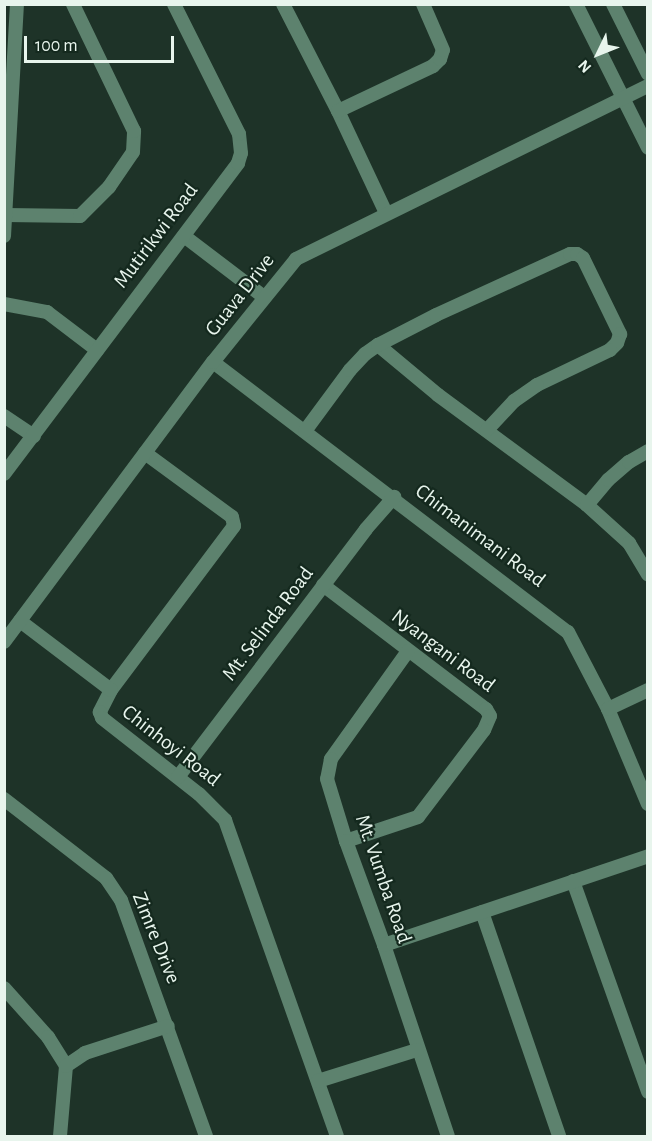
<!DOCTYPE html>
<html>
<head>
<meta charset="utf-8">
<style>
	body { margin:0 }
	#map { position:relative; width:652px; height:1141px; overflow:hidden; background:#1e3328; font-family:"Alegreya Sans",sans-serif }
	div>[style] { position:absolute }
	.minor>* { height:14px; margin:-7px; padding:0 7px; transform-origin:7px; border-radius:7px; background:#5d826e }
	span { translate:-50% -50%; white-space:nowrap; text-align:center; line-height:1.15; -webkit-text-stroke:4.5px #14291e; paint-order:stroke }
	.street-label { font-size:21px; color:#e8f5ed }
	.frame { position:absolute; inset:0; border:6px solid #e8f5ed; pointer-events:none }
	.north { position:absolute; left:568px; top:24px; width:60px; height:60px; -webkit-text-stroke:4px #14291e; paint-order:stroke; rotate:227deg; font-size:16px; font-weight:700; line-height:24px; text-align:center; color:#e8f5ed }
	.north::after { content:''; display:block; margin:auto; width:21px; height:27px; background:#e8f5ed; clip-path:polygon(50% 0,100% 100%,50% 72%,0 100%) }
	.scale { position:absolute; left:24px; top:36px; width:150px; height:27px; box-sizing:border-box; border:3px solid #e8f5ed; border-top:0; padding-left:8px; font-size:18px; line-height:21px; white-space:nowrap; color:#e8f5ed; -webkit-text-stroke:4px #14291e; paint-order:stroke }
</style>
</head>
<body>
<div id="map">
	<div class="minor">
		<div style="left:283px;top:4px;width:120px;rotate:62.8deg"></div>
		<div style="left:338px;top:111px;width:113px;rotate:64.8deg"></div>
		<div style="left:576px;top:4px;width:161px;rotate:63.4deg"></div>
		<div style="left:613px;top:4px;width:78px;rotate:63.4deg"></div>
		<div style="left:338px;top:111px;width:105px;rotate:-25.3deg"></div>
		<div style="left:433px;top:66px;width:10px;rotate:-45deg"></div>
		<div style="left:440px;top:59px;width:9px;rotate:-72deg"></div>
		<div style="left:443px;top:50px;width:50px;rotate:-113.5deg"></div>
		<div style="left:6px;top:215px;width:74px;rotate:0.8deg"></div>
		<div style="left:80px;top:216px;width:41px;rotate:-45deg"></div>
		<div style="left:109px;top:187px;width:42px;rotate:-55.6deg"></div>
		<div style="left:133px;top:152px;width:21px;rotate:-87deg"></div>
		<div style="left:134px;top:131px;width:141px;rotate:-115.7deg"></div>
		<div style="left:4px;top:236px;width:232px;rotate:-86.8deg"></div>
		<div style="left:184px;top:236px;width:101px;rotate:37.3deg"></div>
		<div style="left:4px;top:304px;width:44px;rotate:10.5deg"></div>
		<div style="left:47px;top:312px;width:63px;rotate:37.2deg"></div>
		<div style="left:378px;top:345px;width:78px;rotate:39.8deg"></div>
		<div style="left:438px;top:395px;width:185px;rotate:36.4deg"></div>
		<div style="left:587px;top:505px;width:57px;rotate:42.1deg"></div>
		<div style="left:629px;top:543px;width:37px;rotate:59deg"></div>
		<div style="left:213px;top:362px;width:446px;rotate:37.3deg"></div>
		<div style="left:568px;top:632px;width:87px;rotate:62.5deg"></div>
		<div style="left:608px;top:709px;width:103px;rotate:67.2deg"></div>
		<div style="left:4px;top:416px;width:36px;rotate:34deg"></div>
		<div style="left:305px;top:431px;width:76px;rotate:-53.6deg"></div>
		<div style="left:350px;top:370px;width:22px;rotate:-47deg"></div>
		<div style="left:365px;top:354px;width:16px;rotate:-35deg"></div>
		<div style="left:378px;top:345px;width:65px;rotate:-27.3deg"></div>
		<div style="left:436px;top:315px;width:147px;rotate:-24.5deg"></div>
		<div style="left:570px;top:254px;width:7px"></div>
		<div style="left:577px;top:254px;width:7px;rotate:34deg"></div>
		<div style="left:583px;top:258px;width:85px;rotate:64deg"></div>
		<div style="left:620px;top:334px;width:9px;rotate:108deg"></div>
		<div style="left:617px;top:343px;width:10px;rotate:135deg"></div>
		<div style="left:610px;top:350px;width:81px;rotate:154.4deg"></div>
		<div style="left:537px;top:385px;width:28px;rotate:145deg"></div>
		<div style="left:514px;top:401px;width:40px;rotate:133deg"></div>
		<div style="left:145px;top:453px;width:108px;rotate:36.3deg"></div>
		<div style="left:232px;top:517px;width:9px;rotate:77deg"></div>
		<div style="left:234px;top:526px;width:205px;rotate:126.9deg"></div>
		<div style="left:111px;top:690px;width:25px;rotate:117deg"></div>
		<div style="left:100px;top:712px;width:6px;rotate:72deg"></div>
		<div style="left:102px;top:718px;width:123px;rotate:38.1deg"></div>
		<div style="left:199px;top:794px;width:37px;rotate:45deg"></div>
		<div style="left:225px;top:820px;width:335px;rotate:70.5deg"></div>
		<div style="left:4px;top:474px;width:389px;rotate:-53deg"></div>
		<div style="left:238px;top:163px;width:10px;rotate:-73deg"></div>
		<div style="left:241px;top:153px;width:19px;rotate:-96deg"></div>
		<div style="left:239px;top:134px;width:145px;rotate:-116.6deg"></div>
		<div style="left:587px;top:505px;width:33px;rotate:-50deg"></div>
		<div style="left:608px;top:480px;width:28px;rotate:-41deg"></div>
		<div style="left:629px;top:462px;width:22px;rotate:-30deg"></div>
		<div style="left:323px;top:585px;width:205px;rotate:37.3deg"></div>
		<div style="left:486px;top:709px;width:8px;rotate:60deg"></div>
		<div style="left:490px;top:716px;width:15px;rotate:113deg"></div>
		<div style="left:484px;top:730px;width:109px;rotate:127.2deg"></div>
		<div style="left:418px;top:817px;width:76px;rotate:161.6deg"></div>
		<div style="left:20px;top:621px;width:114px;rotate:37.2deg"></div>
		<div style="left:4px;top:642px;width:349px;rotate:-53.3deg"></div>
		<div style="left:213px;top:362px;width:132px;rotate:-51.1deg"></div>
		<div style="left:296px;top:259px;width:392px;rotate:-26.2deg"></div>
		<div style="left:408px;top:651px;width:133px;rotate:125.5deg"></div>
		<div style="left:331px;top:759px;width:20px;rotate:101deg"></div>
		<div style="left:327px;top:779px;width:65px;rotate:73deg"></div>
		<div style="left:346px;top:841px;width:111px;rotate:69.9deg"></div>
		<div style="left:384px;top:945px;width:201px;rotate:71.5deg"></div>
		<div style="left:608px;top:709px;width:44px;rotate:-25.4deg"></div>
		<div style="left:178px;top:777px;width:311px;rotate:-52.8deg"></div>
		<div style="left:366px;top:529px;width:43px;rotate:-48.8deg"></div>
		<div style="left:4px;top:799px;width:129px;rotate:37.8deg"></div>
		<div style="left:106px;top:878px;width:27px;rotate:56deg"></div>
		<div style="left:121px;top:900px;width:251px;rotate:70.2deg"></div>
		<div style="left:573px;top:881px;width:224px;rotate:70.4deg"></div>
		<div style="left:482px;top:912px;width:237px;rotate:71deg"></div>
		<div style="left:384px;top:945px;width:279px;rotate:-18.6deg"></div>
		<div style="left:4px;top:988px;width:66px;rotate:48.1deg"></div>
		<div style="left:48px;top:1037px;width:34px;rotate:58deg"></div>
		<div style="left:66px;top:1066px;width:70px;rotate:94.9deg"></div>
		<div style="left:66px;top:1066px;width:23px;rotate:-34deg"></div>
		<div style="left:85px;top:1053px;width:87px;rotate:-18deg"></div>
		<div style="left:318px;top:1081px;width:104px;rotate:-17.4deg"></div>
	</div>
	<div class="street-label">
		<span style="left:156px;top:236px;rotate:-53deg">Mutirikwi Road</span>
		<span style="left:240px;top:295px;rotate:-52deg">Guava Drive</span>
		<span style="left:480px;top:536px;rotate:37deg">Chimanimani Road</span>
		<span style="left:268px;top:624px;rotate:-53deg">Mt. Selinda Road</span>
		<span style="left:443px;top:651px;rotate:37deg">Nyangani Road</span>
		<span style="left:171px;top:746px;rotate:38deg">Chinhoyi Road</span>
		<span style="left:383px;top:879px;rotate:71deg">Mt. Vumba Road</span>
		<span style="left:156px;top:938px;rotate:68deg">Zimre Drive</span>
	</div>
	<div class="frame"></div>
	<div class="north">N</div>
	<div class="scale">100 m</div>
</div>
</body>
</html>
